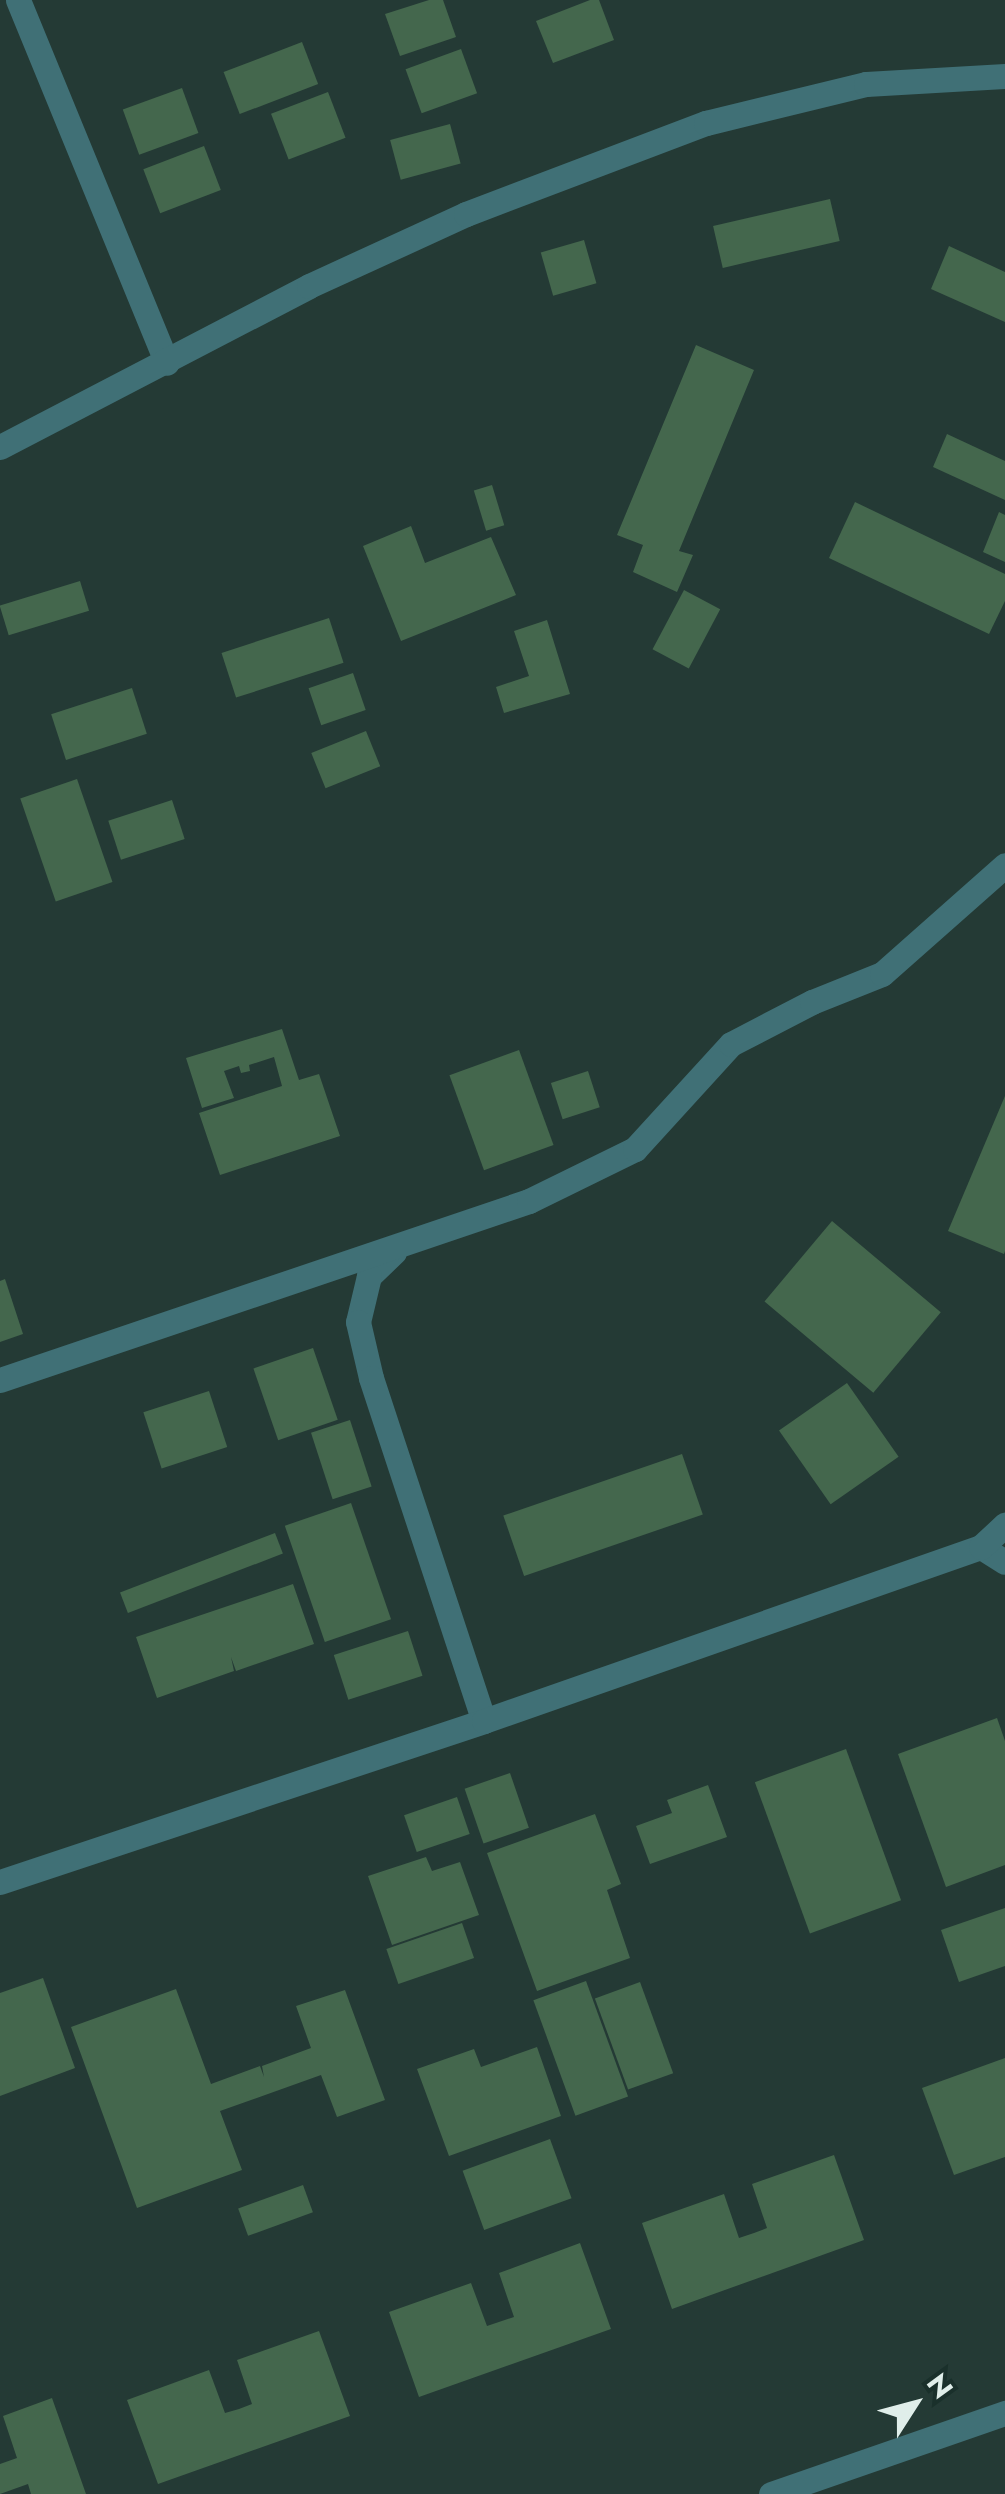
<!DOCTYPE html>
<html>
<head>
<meta charset="utf-8">
<style>
	body { margin:0 }
	#map { position:relative; width:1005px; height:2494px; overflow:hidden; background:#243a35; font-family:Jost,sans-serif }
	div>[style] { position:absolute }
	.building>* { inset:0; background:#44674d; transform-origin:0 0 }
	.minor>* { height:25px; margin:-12.5px; padding:0 12.5px; transform-origin:12.5px; border-radius:12.5px; background:#407076 }
	span { translate:-50% -50%; white-space:nowrap; text-align:center; line-height:1.15; -webkit-text-stroke:8px #1a302b; paint-order:stroke }
	.north { position:absolute; left:865px; top:2354px; width:100px; height:100px; -webkit-text-stroke:8px #1a302b; paint-order:stroke; rotate:54deg; font-size:28px; font-weight:700; line-height:40px; text-align:center; color:#e0eeea }
	.north::after { content:''; display:block; margin:auto; width:35px; height:45px; background:#e0eeea; clip-path:polygon(50% 0,100% 100%,50% 72%,0 100%) }
</style>
</head>
<body>
<div id="map">
	<div class="building">
		<div style="clip-path:polygon(429px 0,443px 0,456px 37px,400px 56px,385px 14px)"></div>
		<div style="clip-path:polygon(590px 0,599px 0,614px 40px,553px 63px,536px 21px)"></div>
		<div style="left:302px;top:42px;width:45px;height:84px;rotate:69deg"></div>
		<div style="left:461px;top:49px;width:47px;height:59px;rotate:70deg"></div>
		<div style="left:182px;top:88px;width:48px;height:63px;rotate:70deg"></div>
		<div style="left:328px;top:92px;width:49px;height:61px;rotate:69deg"></div>
		<div style="left:450px;top:124px;width:41px;height:62px;rotate:75deg"></div>
		<div style="left:204px;top:146px;width:47px;height:65px;rotate:69deg"></div>
		<div style="left:830px;top:199px;width:43px;height:120px;rotate:77deg"></div>
		<div style="left:584px;top:240px;width:45px;height:45px;rotate:74deg"></div>
		<div style="clip-path:polygon(949px 246px,1005px 272px,1005px 322px,931px 289px)"></div>
		<div style="clip-path:polygon(696px 345px,754px 370px,679px 551px,693px 555px,677px 592px,633px 572px,643px 545px,617px 535px)"></div>
		<div style="clip-path:polygon(947px 434px,1005px 461px,1005px 500px,933px 467px)"></div>
		<div style="left:492px;top:485px;width:42px;height:19px;rotate:73deg"></div>
		<div style="clip-path:polygon(855px 502px,1005px 574px,1005px 601px,989px 634px,829px 558px)"></div>
		<div style="clip-path:polygon(999px 512px,1005px 515px,1005px 562px,983px 552px)"></div>
		<div style="clip-path:polygon(411px 526px,425px 563px,491px 537px,516px 595px,401px 641px,363px 546px)"></div>
		<div style="left:80px;top:581px;width:31px;height:84px;rotate:73deg"></div>
		<div style="left:684px;top:590px;width:41px;height:67px;rotate:28deg"></div>
		<div style="left:329px;top:618px;width:47px;height:113px;rotate:72deg"></div>
		<div style="clip-path:polygon(547px 620px,570px 694px,504px 713px,496px 687px,529px 676px,514px 631px)"></div>
		<div style="left:353px;top:673px;width:39px;height:47px;rotate:71deg"></div>
		<div style="left:132px;top:688px;width:48px;height:85px;rotate:72deg"></div>
		<div style="left:366px;top:731px;width:38px;height:59px;rotate:68deg"></div>
		<div style="left:77px;top:779px;width:109px;height:60px;rotate:71deg"></div>
		<div style="left:172px;top:800px;width:41px;height:67px;rotate:72deg"></div>
		<div style="clip-path:polygon(282px 1029px,299px 1080px,319px 1074px,340px 1136px,220px 1175px,199px 1113px,282px 1086px,274px 1057px,249px 1065px,250px 1071px,241px 1073px,239px 1066px,224px 1071px,234px 1098px,202px 1108px,186px 1058px)"></div>
		<div style="left:519px;top:1050px;width:101px;height:74px;rotate:70deg"></div>
		<div style="left:588px;top:1071px;width:38px;height:39px;rotate:72deg"></div>
		<div style="clip-path:polygon(1005px 1096px,1005px 1251px,1004px 1254px,948px 1231px)"></div>
		<div style="left:832px;top:1221px;width:142px;height:105px;rotate:40deg"></div>
		<div style="clip-path:polygon(5px 1279px,23px 1334px,0 1342px,0 1281px)"></div>
		<div style="left:313px;top:1348px;width:76px;height:63px;rotate:71deg"></div>
		<div style="left:847px;top:1383px;width:90px;height:83px;rotate:55deg"></div>
		<div style="left:209px;top:1391px;width:59px;height:69px;rotate:72deg"></div>
		<div style="left:350px;top:1420px;width:70px;height:41px;rotate:72deg"></div>
		<div style="left:682px;top:1454px;width:64px;height:189px;rotate:71deg"></div>
		<div style="left:351px;top:1503px;width:123px;height:70px;rotate:71deg"></div>
		<div style="left:275px;top:1533px;width:22px;height:166px;rotate:69deg"></div>
		<div style="clip-path:polygon(293px 1584px,314px 1644px,236px 1671px,231px 1657px,234px 1671px,157px 1698px,136px 1637px)"></div>
		<div style="left:408px;top:1631px;width:47px;height:78px;rotate:72deg"></div>
		<div style="clip-path:polygon(997px 1718px,1005px 1741px,1005px 1865px,946px 1887px,898px 1754px)"></div>
		<div style="left:846px;top:1749px;width:161px;height:97px;rotate:70deg"></div>
		<div style="left:510px;top:1773px;width:58px;height:48px;rotate:71deg"></div>
		<div style="clip-path:polygon(708px 1785px,727px 1837px,650px 1864px,636px 1826px,672px 1813px,667px 1800px)"></div>
		<div style="left:457px;top:1797px;width:39px;height:56px;rotate:71deg"></div>
		<div style="clip-path:polygon(595px 1814px,621px 1884px,607px 1890px,630px 1958px,537px 1991px,487px 1853px)"></div>
		<div style="clip-path:polygon(426px 1857px,432px 1871px,460px 1862px,479px 1915px,392px 1945px,368px 1876px)"></div>
		<div style="clip-path:polygon(1005px 1908px,1005px 1966px,959px 1982px,941px 1930px)"></div>
		<div style="left:462px;top:1923px;width:37px;height:80px;rotate:71deg"></div>
		<div style="clip-path:polygon(43px 1978px,75px 2068px,0 2096px,0 1993px)"></div>
		<div style="left:586px;top:1981px;width:123px;height:56px;rotate:70deg"></div>
		<div style="left:640px;top:1982px;width:97px;height:48px;rotate:70deg"></div>
		<div style="clip-path:polygon(176px 1989px,211px 2084px,260px 2066px,264px 2077px,262px 2066px,311px 2048px,296px 2006px,345px 1990px,385px 2100px,337px 2117px,321px 2075px,220px 2111px,242px 2170px,137px 2208px,71px 2027px)"></div>
		<div style="clip-path:polygon(537px 2047px,561px 2116px,449px 2156px,417px 2069px,474px 2049px,481px 2067px)"></div>
		<div style="clip-path:polygon(1005px 2058px,1005px 2157px,954px 2175px,922px 2088px)"></div>
		<div style="left:550px;top:2139px;width:63px;height:93px;rotate:70deg"></div>
		<div style="clip-path:polygon(834px 2155px,864px 2240px,672px 2309px,642px 2223px,724px 2194px,739px 2238px,754px 2233px,767px 2228px,752px 2184px)"></div>
		<div style="left:303px;top:2185px;width:29px;height:69px;rotate:70deg"></div>
		<div style="clip-path:polygon(580px 2243px,611px 2329px,419px 2397px,389px 2312px,471px 2283px,487px 2326px,514px 2317px,499px 2273px)"></div>
		<div style="clip-path:polygon(319px 2331px,350px 2416px,158px 2484px,127px 2400px,209px 2370px,225px 2413px,239px 2409px,252px 2404px,237px 2360px)"></div>
		<div style="clip-path:polygon(52px 2398px,86px 2494px,31px 2494px,28px 2484px,0 2494px,0 2464px,17px 2458px,3px 2416px)"></div>
	</div>
	<div class="minor">
		<div style="left:18px;top:0;width:392px;rotate:67.7deg"></div>
		<div style="left:0;top:447px;width:348px;rotate:-27.5deg"></div>
		<div style="left:309px;top:286px;width:173px;rotate:-24.6deg"></div>
		<div style="left:466px;top:214px;width:257px;rotate:-20.8deg"></div>
		<div style="left:706px;top:123px;width:165px;rotate:-13.7deg"></div>
		<div style="left:866px;top:84px;width:139px;rotate:-3.3deg"></div>
		<div style="left:394px;top:1252px;width:35px;rotate:136deg"></div>
		<div style="left:369px;top:1276px;width:47px;rotate:103.4deg"></div>
		<div style="left:358px;top:1322px;width:57px;rotate:76.9deg"></div>
		<div style="left:371px;top:1378px;width:361px;rotate:71.8deg"></div>
		<div style="left:0;top:1380px;width:558px;rotate:-18.69deg"></div>
		<div style="left:529px;top:1201px;width:118px;rotate:-26.1deg"></div>
		<div style="left:635px;top:1149px;width:142px;rotate:-47.6deg"></div>
		<div style="left:731px;top:1044px;width:91px;rotate:-27.4deg"></div>
		<div style="left:812px;top:1002px;width:75px;rotate:-21.8deg"></div>
		<div style="left:882px;top:974px;width:164px;rotate:-41.5deg"></div>
		<div style="left:981px;top:1547px;width:28px;rotate:32deg"></div>
		<div style="left:0;top:1882px;width:510px;rotate:-18.4deg"></div>
		<div style="left:484px;top:1721px;width:527px;rotate:-19.3deg"></div>
		<div style="left:981px;top:1547px;width:33px;rotate:-43deg"></div>
		<div style="left:771px;top:2494px;width:248px;rotate:-19.1deg"></div>
	</div>
	<div class="north">N</div>
</div>
</body>
</html>
